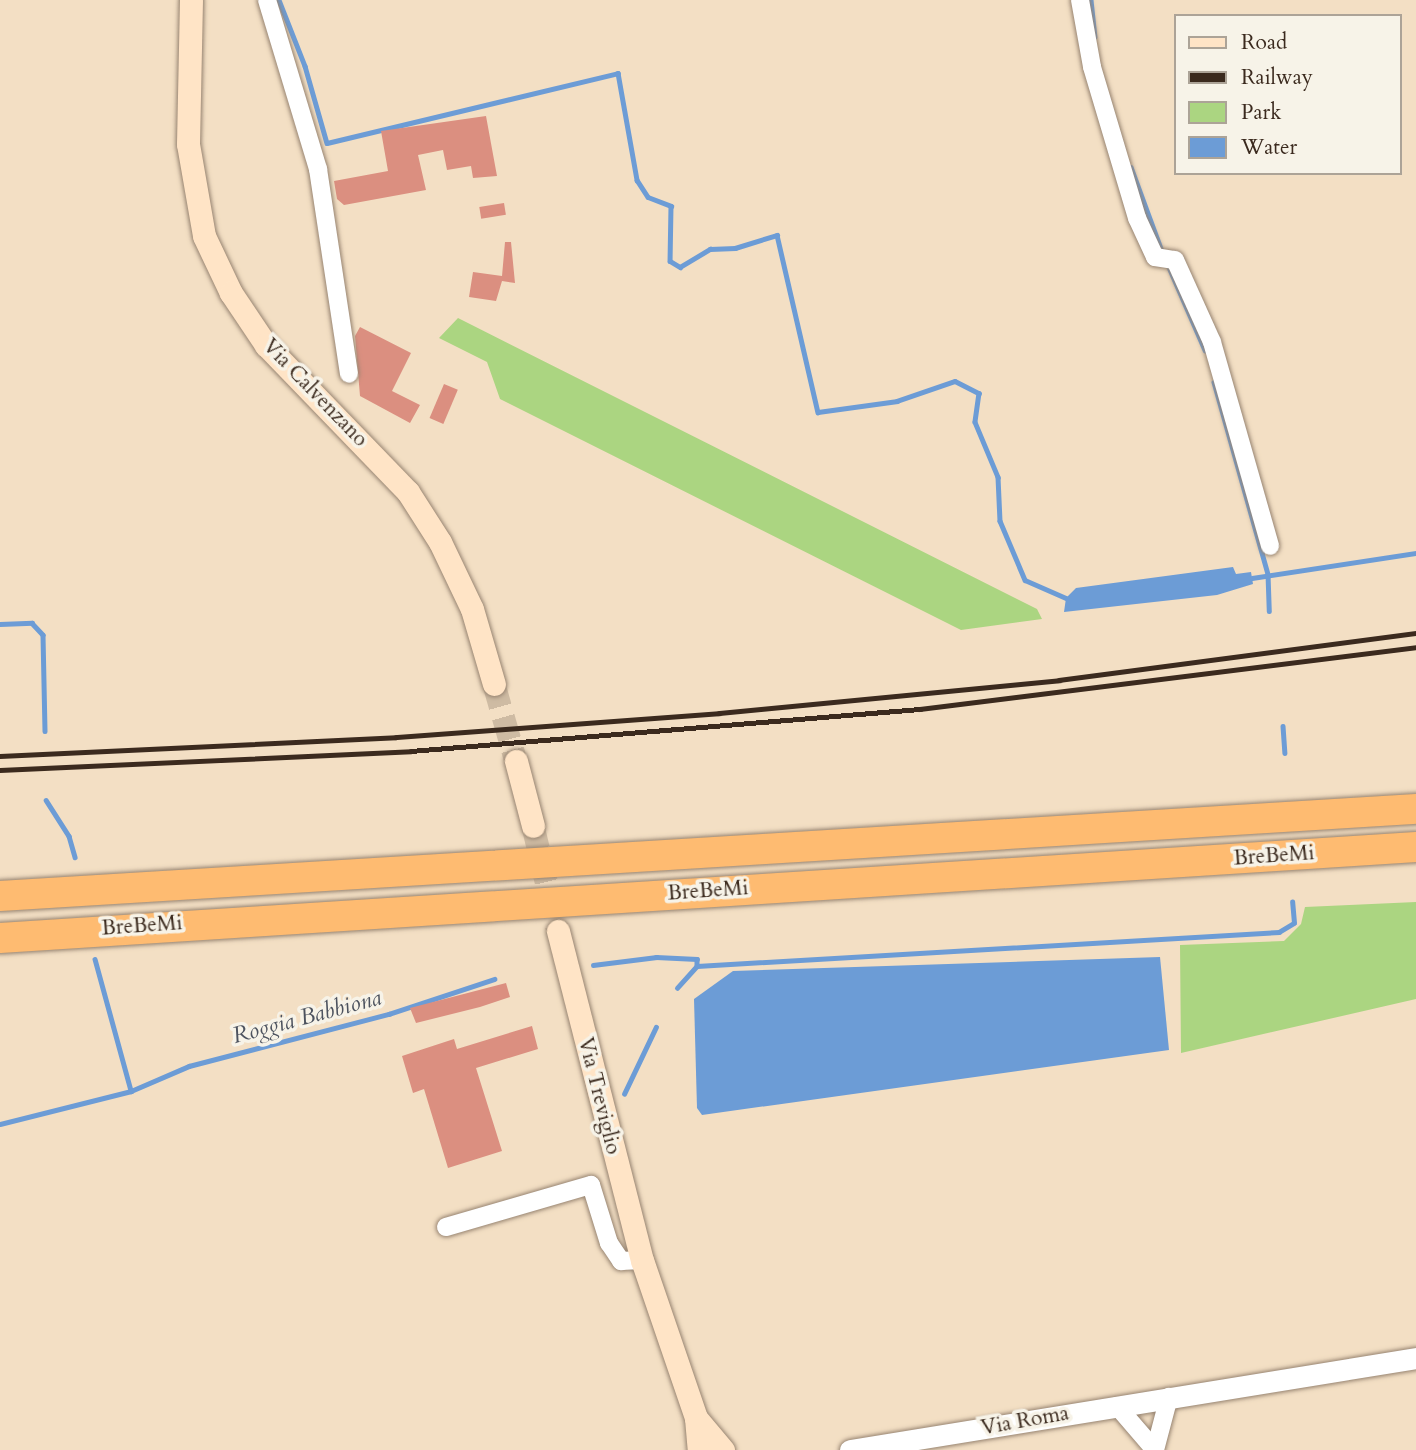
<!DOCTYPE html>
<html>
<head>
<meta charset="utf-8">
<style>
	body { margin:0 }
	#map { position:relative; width:1416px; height:1450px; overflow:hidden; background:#f3dfc4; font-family:Cardo,serif }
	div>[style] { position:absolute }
	.green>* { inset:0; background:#abd581 }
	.water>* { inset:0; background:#6c9cd6 }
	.stream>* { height:4.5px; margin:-2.25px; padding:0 2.25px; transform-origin:2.25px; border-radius:2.25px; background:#6c9cd6 }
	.building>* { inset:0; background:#db8f80; transform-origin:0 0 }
	.secondary-tunnel>* { height:23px; margin-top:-11.5px; transform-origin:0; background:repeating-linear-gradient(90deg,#cebba3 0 23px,transparent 0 34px) }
	.roads { filter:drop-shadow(0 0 2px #978471) drop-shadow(0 0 2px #978471) }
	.minor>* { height:18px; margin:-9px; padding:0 9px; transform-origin:9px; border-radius:9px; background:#fff }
	.tertiary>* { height:21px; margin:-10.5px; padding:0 10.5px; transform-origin:10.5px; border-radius:10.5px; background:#fff }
	.secondary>* { height:23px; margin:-11.5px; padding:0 11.5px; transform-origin:11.5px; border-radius:11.5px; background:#ffe4c6 }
	.motorway>* { height:30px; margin:-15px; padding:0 15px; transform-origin:15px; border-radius:15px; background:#febb71 }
	.rail>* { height:4.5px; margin:-2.25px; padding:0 2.25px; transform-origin:2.25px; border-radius:2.25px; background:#3b2a1e }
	span { translate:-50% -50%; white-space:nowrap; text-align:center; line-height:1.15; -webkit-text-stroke:7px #f7f3e8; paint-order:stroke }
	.street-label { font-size:21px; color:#3b2a1e }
	.water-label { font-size:23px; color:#4c525e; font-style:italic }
	.legend { position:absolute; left:1174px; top:14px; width:228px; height:161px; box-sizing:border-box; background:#f7f3e8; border:2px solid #aca397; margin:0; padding:9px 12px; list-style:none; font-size:21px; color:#3b2a1e }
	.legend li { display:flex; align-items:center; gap:14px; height:35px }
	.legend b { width:35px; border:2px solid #aca397 }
</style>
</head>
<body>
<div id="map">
	<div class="green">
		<div style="clip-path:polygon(458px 318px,1037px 609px,1042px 619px,961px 630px,500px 399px,487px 362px,439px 338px)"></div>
		<div style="clip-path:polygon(1416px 902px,1416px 999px,1181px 1053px,1180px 945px,1284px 941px,1301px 924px,1305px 907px)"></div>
	</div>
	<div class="water">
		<div style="clip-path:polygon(1233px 567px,1236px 574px,1251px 572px,1253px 584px,1217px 595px,1064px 612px,1066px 598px,1076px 588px)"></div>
		<div style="clip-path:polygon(1160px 957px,1169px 1050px,702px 1115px,697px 1108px,694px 999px,733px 971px)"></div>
	</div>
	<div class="stream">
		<div style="left:279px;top:0;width:71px;rotate:68.5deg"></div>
		<div style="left:305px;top:66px;width:80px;rotate:74.1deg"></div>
		<div style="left:327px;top:143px;width:299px;rotate:-13.5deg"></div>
		<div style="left:618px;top:73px;width:109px;rotate:79.9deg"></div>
		<div style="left:637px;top:180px;width:20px;rotate:57deg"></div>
		<div style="left:648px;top:197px;width:25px;rotate:21deg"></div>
		<div style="left:671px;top:206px;width:55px;rotate:91deg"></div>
		<div style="left:670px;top:261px;width:12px;rotate:31deg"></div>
		<div style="left:680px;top:267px;width:35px;rotate:-31deg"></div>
		<div style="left:710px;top:249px;width:25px;rotate:-2deg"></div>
		<div style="left:735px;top:248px;width:44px;rotate:-17.2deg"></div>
		<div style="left:777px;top:235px;width:182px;rotate:77deg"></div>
		<div style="left:818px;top:412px;width:80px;rotate:-7.9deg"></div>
		<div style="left:897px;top:401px;width:61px;rotate:-19deg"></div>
		<div style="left:955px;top:381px;width:27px;rotate:27deg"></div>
		<div style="left:979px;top:393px;width:29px;rotate:98deg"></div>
		<div style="left:975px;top:422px;width:60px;rotate:67.3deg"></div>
		<div style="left:998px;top:477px;width:44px;rotate:87.4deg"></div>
		<div style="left:1000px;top:521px;width:64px;rotate:67deg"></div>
		<div style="left:1025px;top:580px;width:45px;rotate:23.7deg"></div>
		<div style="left:1091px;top:0;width:37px;rotate:84deg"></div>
		<div style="left:1131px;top:167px;width:93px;rotate:69.8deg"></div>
		<div style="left:1168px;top:265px;width:93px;rotate:66.5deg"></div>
		<div style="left:1214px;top:382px;width:199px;rotate:74.3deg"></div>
		<div style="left:1268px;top:574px;width:37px;rotate:88deg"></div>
		<div style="left:1252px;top:578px;width:166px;rotate:-8.7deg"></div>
		<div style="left:0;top:624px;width:32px;rotate:-2deg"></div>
		<div style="left:32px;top:623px;width:16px;rotate:47deg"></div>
		<div style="left:43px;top:635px;width:96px;rotate:88.8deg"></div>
		<div style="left:1283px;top:726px;width:27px;rotate:86deg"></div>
		<div style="left:46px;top:800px;width:43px;rotate:57.4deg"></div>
		<div style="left:69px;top:836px;width:22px;rotate:74deg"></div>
		<div style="left:95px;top:959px;width:137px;rotate:74.7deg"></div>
		<div style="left:593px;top:965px;width:64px;rotate:-7.2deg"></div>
		<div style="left:656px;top:957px;width:41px;rotate:2.8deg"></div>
		<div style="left:697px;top:959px;width:7px;rotate:90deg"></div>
		<div style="left:677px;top:988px;width:30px;rotate:-48deg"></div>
		<div style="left:697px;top:966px;width:583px;rotate:-3.34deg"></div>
		<div style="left:1279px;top:932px;width:17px;rotate:-31deg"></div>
		<div style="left:1294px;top:923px;width:21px;rotate:-95deg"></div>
		<div style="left:624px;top:1094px;width:74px;rotate:-64.5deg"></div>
		<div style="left:0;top:1124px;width:135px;rotate:-14.1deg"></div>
		<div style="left:131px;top:1091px;width:63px;rotate:-23.3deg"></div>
		<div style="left:189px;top:1066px;width:207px;rotate:-14.6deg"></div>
		<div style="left:389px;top:1014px;width:111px;rotate:-18.4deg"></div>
	</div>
	<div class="building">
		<div style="clip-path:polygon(486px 116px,497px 176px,473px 178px,471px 166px,447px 170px,443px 150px,418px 155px,426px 190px,344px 205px,337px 199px,334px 181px,388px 171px,381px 131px)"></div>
		<div style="left:504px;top:203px;width:12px;height:25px;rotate:81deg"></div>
		<div style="clip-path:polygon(505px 242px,511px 242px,515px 283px,502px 281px,496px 301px,469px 297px,473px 272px,502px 276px)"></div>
		<div style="clip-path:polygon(360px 327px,411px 353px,392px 391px,420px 405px,410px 423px,360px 396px,355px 336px)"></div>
		<div style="left:444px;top:384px;width:15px;height:37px;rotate:23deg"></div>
		<div style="clip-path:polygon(506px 983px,510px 997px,480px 1007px,416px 1023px,410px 1008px)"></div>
		<div style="clip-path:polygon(532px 1026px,538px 1049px,476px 1068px,502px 1151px,448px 1168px,424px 1089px,413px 1093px,402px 1056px,454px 1039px,457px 1049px)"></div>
	</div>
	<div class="secondary-tunnel">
		<div style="left:494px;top:684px;width:80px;rotate:74.1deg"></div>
		<div style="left:533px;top:826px;width:108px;rotate:76.6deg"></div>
	</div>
	<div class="roads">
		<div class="minor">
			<div style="left:267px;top:0;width:177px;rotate:73.2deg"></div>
			<div style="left:318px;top:169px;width:207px;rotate:81.4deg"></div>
			<div style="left:1080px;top:0;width:68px;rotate:79.8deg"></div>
			<div style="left:1092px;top:67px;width:158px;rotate:73.4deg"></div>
			<div style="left:1137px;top:218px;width:43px;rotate:65.2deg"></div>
			<div style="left:1155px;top:257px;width:20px;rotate:9deg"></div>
			<div style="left:1175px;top:260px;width:90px;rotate:65.7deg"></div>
			<div style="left:1212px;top:342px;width:212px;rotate:74.1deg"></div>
			<div style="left:446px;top:1227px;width:151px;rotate:-16.2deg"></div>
			<div style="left:591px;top:1185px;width:61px;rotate:72.8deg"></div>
			<div style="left:609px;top:1243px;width:22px;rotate:56deg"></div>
			<div style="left:621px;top:1261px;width:21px;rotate:-3deg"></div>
			<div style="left:1117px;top:1406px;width:57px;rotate:49.3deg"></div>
			<div style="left:1155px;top:1450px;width:55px;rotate:-75.2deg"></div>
		</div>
		<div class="tertiary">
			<div style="left:850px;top:1450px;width:573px;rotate:-9.23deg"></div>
		</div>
		<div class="secondary">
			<div style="left:191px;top:0;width:144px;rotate:91.2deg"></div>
			<div style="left:188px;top:144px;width:93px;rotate:80.1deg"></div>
			<div style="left:204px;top:236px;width:63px;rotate:64.7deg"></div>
			<div style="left:231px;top:293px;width:63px;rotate:56.1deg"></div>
			<div style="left:266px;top:345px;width:204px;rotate:46deg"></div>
			<div style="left:408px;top:492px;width:59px;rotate:57.4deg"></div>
			<div style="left:440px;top:542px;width:74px;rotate:64.5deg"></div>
			<div style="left:472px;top:609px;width:78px;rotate:73.7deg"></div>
			<div style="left:516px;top:761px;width:67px;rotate:75.3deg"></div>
			<div style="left:558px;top:931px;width:340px;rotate:75.7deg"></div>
			<div style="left:642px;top:1260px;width:167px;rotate:71.1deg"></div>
			<div style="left:696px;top:1418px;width:32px;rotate:85deg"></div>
			<div style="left:696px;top:1418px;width:42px;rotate:49.8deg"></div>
		</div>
		<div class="motorway">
			<div style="left:0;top:896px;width:1419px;rotate:-3.52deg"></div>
			<div style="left:0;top:938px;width:1419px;rotate:-3.68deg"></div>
		</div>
	</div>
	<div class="rail">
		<div style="left:0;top:756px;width:396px;rotate:-2.7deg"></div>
		<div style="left:396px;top:737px;width:324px;rotate:-4.2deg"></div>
		<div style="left:719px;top:713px;width:342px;rotate:-5.5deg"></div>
		<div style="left:1059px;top:680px;width:360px;rotate:-7.5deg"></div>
		<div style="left:0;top:770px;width:411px;rotate:-2.6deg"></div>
		<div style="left:411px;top:751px;width:511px;rotate:-4.72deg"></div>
		<div style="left:920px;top:709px;width:500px;rotate:-7.1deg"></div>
	</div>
	<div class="street-label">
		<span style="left:315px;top:393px;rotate:46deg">Via Calvenzano</span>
		<span style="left:1274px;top:856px;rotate:-4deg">BreBeMi</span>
		<span style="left:708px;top:891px;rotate:-4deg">BreBeMi</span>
		<span style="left:142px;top:926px;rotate:-4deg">BreBeMi</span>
		<span style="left:599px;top:1096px;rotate:76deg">Via Treviglio</span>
		<span style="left:1025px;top:1421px;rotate:-10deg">Via Roma</span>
	</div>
	<div class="water-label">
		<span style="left:307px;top:1017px;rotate:-15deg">Roggia Babbiona</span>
	</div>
	<ul class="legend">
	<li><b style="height:9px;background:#ffe4c6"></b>Road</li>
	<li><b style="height:9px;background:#3b2a1e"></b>Railway</li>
	<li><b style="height:19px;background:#abd581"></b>Park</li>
	<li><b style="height:19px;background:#6c9cd6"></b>Water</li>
	</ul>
</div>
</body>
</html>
